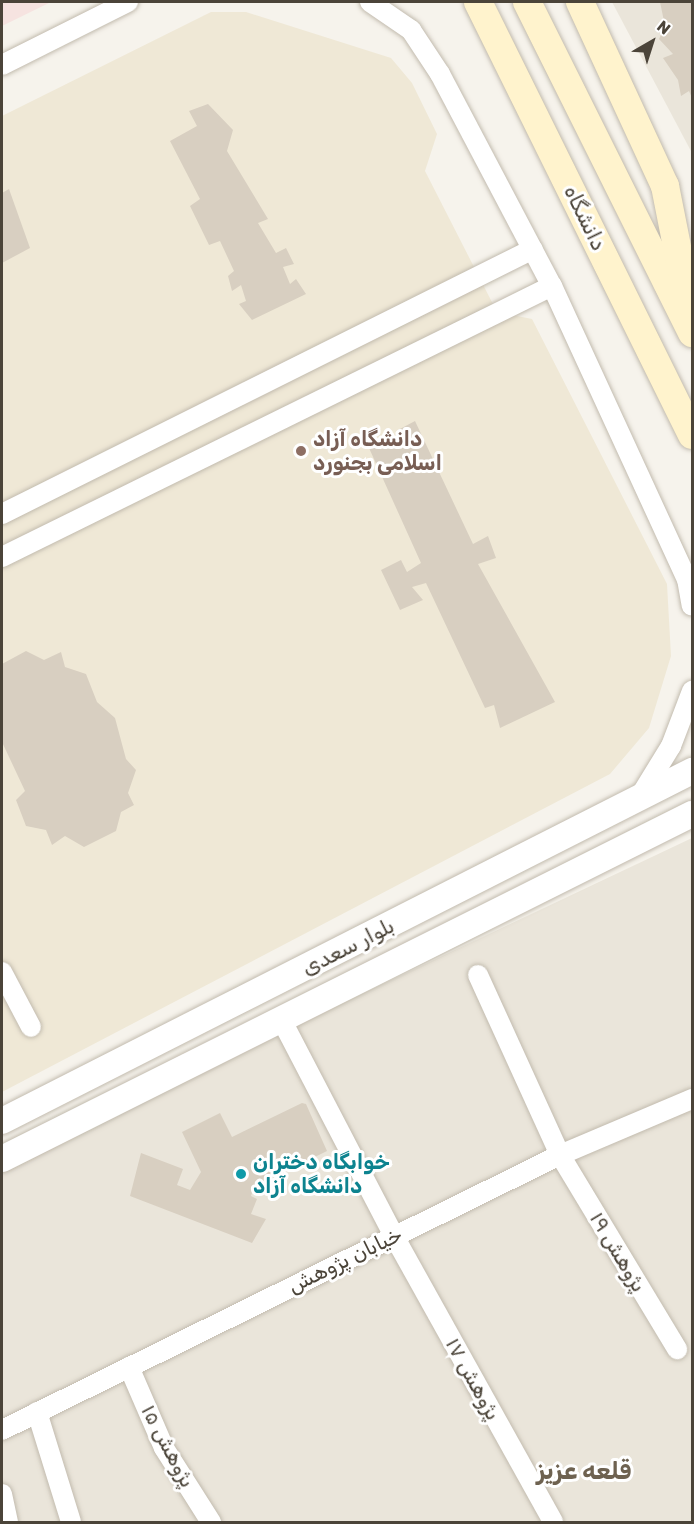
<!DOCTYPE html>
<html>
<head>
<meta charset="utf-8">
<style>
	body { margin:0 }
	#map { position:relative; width:694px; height:1524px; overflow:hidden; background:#f6f3ec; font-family:Rubik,Vazirmatn,sans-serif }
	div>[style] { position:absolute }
	.residential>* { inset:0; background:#eae5da }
	.education>* { inset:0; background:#efe8d6 }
	.medical>* { inset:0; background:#f6e3e0 }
	.building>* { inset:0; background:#d8cfc1 }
	.roads { filter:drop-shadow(0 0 2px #c2bbae) drop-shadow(0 0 2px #c2bbae) }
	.minor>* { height:20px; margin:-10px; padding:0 10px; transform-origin:10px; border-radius:10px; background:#fff }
	.tertiary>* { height:26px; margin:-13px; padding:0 13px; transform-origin:13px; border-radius:13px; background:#fff }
	.secondary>* { height:28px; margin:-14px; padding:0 14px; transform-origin:14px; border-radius:14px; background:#fff3cd }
	.dots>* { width:16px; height:16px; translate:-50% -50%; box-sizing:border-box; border:3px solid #fff; border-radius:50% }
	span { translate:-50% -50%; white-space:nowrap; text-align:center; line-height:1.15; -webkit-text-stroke:6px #fff; paint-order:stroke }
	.street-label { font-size:21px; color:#4b4439 }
	.education-label { font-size:21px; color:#785e54; font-weight:700 }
	.left { translate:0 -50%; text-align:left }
	.culture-label { font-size:21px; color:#0d838f; font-weight:700 }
	.quarter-label { font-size:24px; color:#6e6250; font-weight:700 }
	.frame { position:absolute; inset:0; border:3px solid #4b4439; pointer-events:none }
	.north { position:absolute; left:622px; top:12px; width:60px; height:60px; -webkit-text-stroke:4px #fff; paint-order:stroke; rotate:39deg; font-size:16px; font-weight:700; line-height:24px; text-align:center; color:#4b4439 }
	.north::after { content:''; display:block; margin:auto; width:21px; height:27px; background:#4b4439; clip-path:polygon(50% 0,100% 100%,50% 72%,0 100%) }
</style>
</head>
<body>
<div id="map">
	<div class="residential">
		<div style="clip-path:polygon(612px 2px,692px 2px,692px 153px)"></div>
		<div style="clip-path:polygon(692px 838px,692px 1522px,2px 1522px,2px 1164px)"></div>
	</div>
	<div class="education">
		<div style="clip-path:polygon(211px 12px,246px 12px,391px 58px,412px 83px,437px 134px,425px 171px,497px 312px,532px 319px,667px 584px,671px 656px,649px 728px,610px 774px,2px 1092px,2px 116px)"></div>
	</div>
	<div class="medical">
		<div style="clip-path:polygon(2px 2px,51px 2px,2px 26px)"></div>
	</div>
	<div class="building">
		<div style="clip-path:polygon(660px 2px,692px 2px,692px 98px,689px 91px,681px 96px,678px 80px,663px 58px,673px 54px,659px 39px,665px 26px)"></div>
		<div style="clip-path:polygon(208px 104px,233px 130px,227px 151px,268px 219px,258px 223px,276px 253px,286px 248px,294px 264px,283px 267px,290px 284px,296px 279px,306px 294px,252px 320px,239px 304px,246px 301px,241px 285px,232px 291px,228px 276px,234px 271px,220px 241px,209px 245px,190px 206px,200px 199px,170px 141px,197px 126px,189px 111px)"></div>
		<div style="clip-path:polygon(9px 189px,30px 248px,2px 263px,2px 193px)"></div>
		<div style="clip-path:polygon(415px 421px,473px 544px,488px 536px,496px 558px,478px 564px,555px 702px,500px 728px,494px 705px,485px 708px,426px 583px,412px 587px,423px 600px,400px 610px,381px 570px,401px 560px,407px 572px,421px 563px,369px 448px,402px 439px,398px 430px)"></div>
		<div style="clip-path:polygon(26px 651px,44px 660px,61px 652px,65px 667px,86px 674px,97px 702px,115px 718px,126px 759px,136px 770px,128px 793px,134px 805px,121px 812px,116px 831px,84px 847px,65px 836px,52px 845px,46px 830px,26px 826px,16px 800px,25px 791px,2px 742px,2px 664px)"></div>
		<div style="clip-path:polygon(302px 1103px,306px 1104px,327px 1151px,254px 1187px,251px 1196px,257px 1199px,251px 1214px,266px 1219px,252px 1243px,130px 1196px,141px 1153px,183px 1169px,177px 1185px,190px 1190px,201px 1172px,182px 1132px,220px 1113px,232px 1137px)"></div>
	</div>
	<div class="roads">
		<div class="minor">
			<div style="left:370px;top:2px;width:50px;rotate:34.3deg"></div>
			<div style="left:411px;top:30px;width:53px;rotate:56.6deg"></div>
			<div style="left:440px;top:74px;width:240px;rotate:62.2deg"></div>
			<div style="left:552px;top:286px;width:323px;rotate:65.3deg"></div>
			<div style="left:687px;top:579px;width:27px;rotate:80deg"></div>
			<div style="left:2px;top:65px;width:141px;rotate:-26.6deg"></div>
			<div style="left:2px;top:514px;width:593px;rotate:-26.52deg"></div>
			<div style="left:2px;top:557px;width:613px;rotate:-26.23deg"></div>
			<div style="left:639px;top:798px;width:61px;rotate:-58.4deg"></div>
			<div style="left:671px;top:746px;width:59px;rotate:-69.1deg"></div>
			<div style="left:2px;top:972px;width:62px;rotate:62.2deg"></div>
			<div style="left:478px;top:975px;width:198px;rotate:65.5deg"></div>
			<div style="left:560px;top:1155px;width:227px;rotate:58.9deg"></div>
			<div style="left:281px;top:1019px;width:245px;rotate:62.5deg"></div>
			<div style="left:394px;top:1236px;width:327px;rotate:60.9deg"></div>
			<div style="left:129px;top:1367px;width:88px;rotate:66.6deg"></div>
			<div style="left:164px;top:1448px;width:88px;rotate:57.6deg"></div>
			<div style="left:37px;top:1412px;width:115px;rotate:72.8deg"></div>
			<div style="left:2px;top:1430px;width:622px;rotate:-26.24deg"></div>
			<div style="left:560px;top:1155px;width:143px;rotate:-23deg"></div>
			<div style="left:2px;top:1494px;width:29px;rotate:78deg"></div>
		</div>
		<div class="tertiary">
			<div style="left:2px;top:1121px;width:774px;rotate:-26.9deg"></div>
			<div style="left:2px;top:1159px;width:771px;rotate:-26.57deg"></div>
		</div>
		<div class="secondary">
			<div style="left:478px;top:2px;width:483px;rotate:63.7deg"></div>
			<div style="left:527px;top:2px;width:370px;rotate:63.5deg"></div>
			<div style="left:580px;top:2px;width:203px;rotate:65.2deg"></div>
			<div style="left:665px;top:186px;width:118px;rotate:78.8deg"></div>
		</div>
	</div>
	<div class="dots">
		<div style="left:301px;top:451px;background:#8d6e63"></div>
		<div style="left:241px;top:1174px;background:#0f9aa8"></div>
	</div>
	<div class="street-label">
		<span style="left:585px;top:218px;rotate:64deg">دانشگاه</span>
		<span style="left:348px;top:947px;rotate:-27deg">بلوار سعدی</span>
		<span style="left:618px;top:1252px;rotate:59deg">پژوهش ۱۹</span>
		<span style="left:345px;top:1260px;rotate:-26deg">خیابان پژوهش</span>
		<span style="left:473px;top:1379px;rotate:61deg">پژوهش ۱۷</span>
		<span style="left:168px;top:1446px;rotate:62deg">پژوهش ۱۵</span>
	</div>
	<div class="education-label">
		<span class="left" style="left:313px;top:451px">دانشگاه آزاد<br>اسلامی بجنورد</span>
	</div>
	<div class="culture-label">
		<span class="left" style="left:253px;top:1174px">خوابگاه دختران<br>دانشگاه آزاد</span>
	</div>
	<div class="quarter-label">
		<span style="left:584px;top:1472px">قلعه عزیز</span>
	</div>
	<div class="frame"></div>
	<div class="north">N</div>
</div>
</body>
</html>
